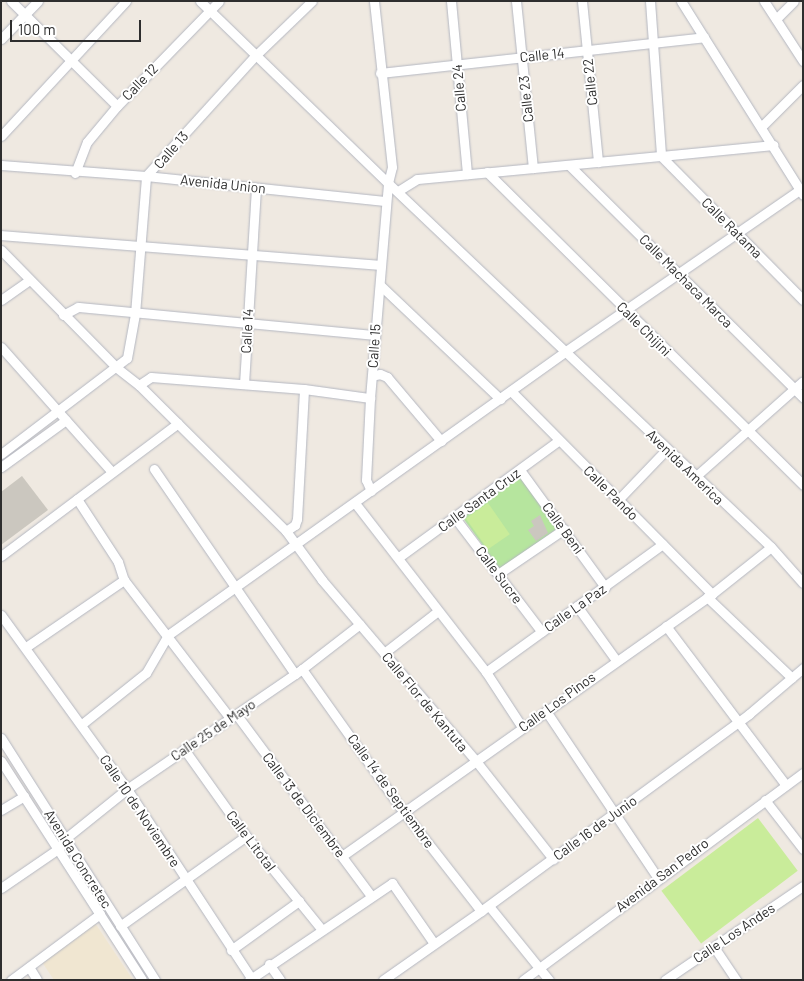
<!DOCTYPE html>
<html>
<head>
<meta charset="utf-8">
<style>
	body { margin:0 }
	#map { position:relative; width:804px; height:981px; overflow:hidden; background:#efe9e1; font-family:Barlow,sans-serif }
	div>[style] { position:absolute }
	.education>* { inset:0; background:#f0e6d1 }
	.green>* { inset:0; background:#b6e59e; transform-origin:0 0 }
	.pitch>* { inset:0; background:#c9ec9a; transform-origin:0 0 }
	.building>* { inset:0; background:#cbc7bf }
	.roads { filter:drop-shadow(0 0 1px #b4b7c1) drop-shadow(0 0 1px #b4b7c1) }
	.minor>* { height:9px; margin:-4.5px; padding:0 4.5px; transform-origin:4.5px; border-radius:4.5px; background:#fff }
	span { translate:-50% -50%; white-space:nowrap; text-align:center; line-height:1.15; -webkit-text-stroke:4px #fff; paint-order:stroke }
	.street-label { font-size:14px; color:#2e2e2e }
	.frame { position:absolute; inset:0; border:2px solid #2e2e2e; pointer-events:none }
	.scale { position:absolute; left:10px; top:20px; width:131px; height:22px; box-sizing:border-box; border:2px solid #2e2e2e; border-top:0; padding-left:6px; font-size:15px; line-height:18px; white-space:nowrap; color:#2e2e2e; -webkit-text-stroke:4px #fff; paint-order:stroke }
</style>
</head>
<body>
<div id="map">
	<div class="education">
		<div style="clip-path:polygon(95px 923px,133px 980px,54px 980px,42px 962px)"></div>
	</div>
	<div class="green">
		<div style="left:519px;top:476px;width:65px;height:70px;rotate:54deg"></div>
	</div>
	<div class="pitch">
		<div style="left:488px;top:503px;width:38px;height:27px;rotate:55deg"></div>
		<div style="left:758px;top:818px;width:66px;height:121px;rotate:53deg"></div>
	</div>
	<div class="building">
		<div style="clip-path:polygon(22px 476px,48px 510px,1px 545px,1px 492px)"></div>
		<div style="clip-path:polygon(540px 515px,548px 533px,536px 541px,528px 530px,534px 526px,531px 521px)"></div>
	</div>
	<div class="roads">
		<div class="minor">
			<div style="left:11px;top:1px;width:149px;rotate:44.7deg"></div>
			<div style="left:200px;top:1px;width:262px;rotate:44.1deg"></div>
			<div style="left:388px;top:183px;width:16px;rotate:-76deg"></div>
			<div style="left:392px;top:167px;width:167px;rotate:-96.2deg"></div>
			<div style="left:451px;top:1px;width:174px;rotate:84.7deg"></div>
			<div style="left:516px;top:1px;width:168px;rotate:84.2deg"></div>
			<div style="left:582px;top:1px;width:162px;rotate:84.3deg"></div>
			<div style="left:650px;top:1px;width:155px;rotate:85.9deg"></div>
			<div style="left:661px;top:156px;width:113px;rotate:-5.6deg"></div>
			<div style="left:681px;top:1px;width:229px;rotate:57.8deg"></div>
			<div style="left:764px;top:1px;width:72px;rotate:57deg"></div>
			<div style="left:776px;top:19px;width:25px;rotate:-45deg"></div>
			<div style="left:1px;top:39px;width:53px;rotate:-45.8deg"></div>
			<div style="left:380px;top:73px;width:326px;rotate:-6.3deg"></div>
			<div style="left:762px;top:126px;width:58px;rotate:-45deg"></div>
			<div style="left:1px;top:136px;width:184px;rotate:-47.2deg"></div>
			<div style="left:1px;top:165px;width:145px;rotate:4.3deg"></div>
			<div style="left:146px;top:176px;width:240px;rotate:6deg"></div>
			<div style="left:569px;top:165px;width:330px;rotate:44.8deg"></div>
			<div style="left:487px;top:172px;width:445px;rotate:44.7deg"></div>
			<div style="left:75px;top:173px;width:33px;rotate:-69deg"></div>
			<div style="left:87px;top:142px;width:47px;rotate:-50.2deg"></div>
			<div style="left:117px;top:106px;width:146px;rotate:-45.8deg"></div>
			<div style="left:398px;top:191px;width:22px;rotate:-32deg"></div>
			<div style="left:417px;top:179px;width:245px;rotate:-5.4deg"></div>
			<div style="left:661px;top:156px;width:202px;rotate:45.4deg"></div>
			<div style="left:1px;top:235px;width:380px;rotate:4.5deg"></div>
			<div style="left:1px;top:250px;width:165px;rotate:45.5deg"></div>
			<div style="left:117px;top:368px;width:28px;rotate:38deg"></div>
			<div style="left:139px;top:385px;width:207px;rotate:44.8deg"></div>
			<div style="left:286px;top:531px;width:61px;rotate:53.7deg"></div>
			<div style="left:322px;top:580px;width:238px;rotate:49.6deg"></div>
			<div style="left:476px;top:761px;width:125px;rotate:51.8deg"></div>
			<div style="left:380px;top:285px;width:166px;rotate:43.5deg"></div>
			<div style="left:1px;top:300px;width:35px;rotate:-35deg"></div>
			<div style="left:63px;top:315px;width:17px;rotate:-28deg"></div>
			<div style="left:78px;top:307px;width:297px;rotate:5.4deg"></div>
			<div style="left:1px;top:347px;width:167px;rotate:48.4deg"></div>
			<div style="left:372px;top:376px;width:8px;rotate:-14deg"></div>
			<div style="left:380px;top:374px;width:8px;rotate:23deg"></div>
			<div style="left:387px;top:377px;width:84px;rotate:49.8deg"></div>
			<div style="left:244px;top:384px;width:196px;rotate:-86.5deg"></div>
			<div style="left:139px;top:385px;width:14px;rotate:-34deg"></div>
			<div style="left:151px;top:377px;width:153px;rotate:4.5deg"></div>
			<div style="left:304px;top:389px;width:67px;rotate:7.8deg"></div>
			<div style="left:511px;top:391px;width:286px;rotate:45.3deg"></div>
			<div style="left:1px;top:454px;width:158px;rotate:-37.3deg"></div>
			<div style="left:127px;top:358px;width:45px;rotate:-79.7deg"></div>
			<div style="left:135px;top:314px;width:138px;rotate:-85.4deg"></div>
			<div style="left:146px;top:176px;width:162px;rotate:-47.8deg"></div>
			<div style="left:255px;top:56px;width:79px;rotate:-44deg"></div>
			<div style="left:1px;top:467px;width:80px;rotate:-35.9deg"></div>
			<div style="left:154px;top:469px;width:249px;rotate:55.5deg"></div>
			<div style="left:520px;top:470px;width:145px;rotate:54deg"></div>
			<div style="left:695px;top:477px;width:144px;rotate:-41.6deg"></div>
			<div style="left:371px;top:491px;width:12px;rotate:-114deg"></div>
			<div style="left:366px;top:480px;width:82px;rotate:-87.2deg"></div>
			<div style="left:370px;top:398px;width:216px;rotate:-85.2deg"></div>
			<div style="left:388px;top:183px;width:528px;rotate:43.54deg"></div>
			<div style="left:771px;top:547px;width:48px;rotate:48.4deg"></div>
			<div style="left:77px;top:499px;width:75px;rotate:56.9deg"></div>
			<div style="left:118px;top:562px;width:19px;rotate:72deg"></div>
			<div style="left:124px;top:580px;width:174px;rotate:52.5deg"></div>
			<div style="left:618px;top:500px;width:69px;rotate:-46.2deg"></div>
			<div style="left:355px;top:503px;width:214px;rotate:52.2deg"></div>
			<div style="left:486px;top:672px;width:66px;rotate:56.8deg"></div>
			<div style="left:455px;top:518px;width:143px;rotate:52.7deg"></div>
			<div style="left:286px;top:531px;width:11px;rotate:-34deg"></div>
			<div style="left:295px;top:525px;width:6px;rotate:-72deg"></div>
			<div style="left:297px;top:519px;width:130px;rotate:-86.9deg"></div>
			<div style="left:1px;top:556px;width:221px;rotate:-36.9deg"></div>
			<div style="left:399px;top:557px;width:197px;rotate:-36.1deg"></div>
			<div style="left:498px;top:574px;width:80px;rotate:-34.3deg"></div>
			<div style="left:707px;top:597px;width:117px;rotate:43.6deg"></div>
			<div style="left:577px;top:606px;width:67px;rotate:54.2deg"></div>
			<div style="left:1px;top:615px;width:215px;rotate:54.1deg"></div>
			<div style="left:127px;top:789px;width:226px;rotate:56.7deg"></div>
			<div style="left:666px;top:626px;width:199px;rotate:53deg"></div>
			<div style="left:26px;top:647px;width:119px;rotate:-34.4deg"></div>
			<div style="left:384px;top:653px;width:68px;rotate:-37.9deg"></div>
			<div style="left:302px;top:669px;width:174px;rotate:54.6deg"></div>
			<div style="left:403px;top:811px;width:127px;rotate:52deg"></div>
			<div style="left:486px;top:672px;width:218px;rotate:-35.9deg"></div>
			<div style="left:546px;top:711px;width:201px;rotate:56.2deg"></div>
			<div style="left:236px;top:714px;width:227px;rotate:53.4deg"></div>
			<div style="left:82px;top:724px;width:82px;rotate:-38.6deg"></div>
			<div style="left:146px;top:673px;width:44px;rotate:-59.9deg"></div>
			<div style="left:168px;top:635px;width:489px;rotate:-35.5deg"></div>
			<div style="left:566px;top:351px;width:283px;rotate:-34.6deg"></div>
			<div style="left:1px;top:738px;width:287px;rotate:57.5deg"></div>
			<div style="left:184px;top:749px;width:107px;rotate:54.5deg"></div>
			<div style="left:246px;top:836px;width:121px;rotate:51deg"></div>
			<div style="left:1px;top:761px;width:260px;rotate:57.2deg"></div>
			<div style="left:765px;top:800px;width:62px;rotate:52.2deg"></div>
			<div style="left:1px;top:810px;width:27px;rotate:-31deg"></div>
			<div style="left:342px;top:856px;width:453px;rotate:-35.3deg"></div>
			<div style="left:712px;top:594px;width:75px;rotate:-38.5deg"></div>
			<div style="left:1px;top:888px;width:69px;rotate:-34.4deg"></div>
			<div style="left:58px;top:849px;width:14px;rotate:-54deg"></div>
			<div style="left:66px;top:838px;width:78px;rotate:-38.8deg"></div>
			<div style="left:127px;top:789px;width:212px;rotate:-34.4deg"></div>
			<div style="left:302px;top:669px;width:73px;rotate:-37.8deg"></div>
			<div style="left:489px;top:906px;width:95px;rotate:51deg"></div>
			<div style="left:120px;top:926px;width:155px;rotate:-35.5deg"></div>
			<div style="left:714px;top:947px;width:40px;rotate:56deg"></div>
			<div style="left:231px;top:950px;width:84px;rotate:-35.8deg"></div>
			<div style="left:269px;top:964px;width:19px;rotate:55deg"></div>
			<div style="left:29px;top:967px;width:15px;rotate:58deg"></div>
			<div style="left:11px;top:980px;width:111px;rotate:-36.6deg"></div>
			<div style="left:249px;top:980px;width:173px;rotate:-34.1deg"></div>
			<div style="left:392px;top:883px;width:72px;rotate:55.2deg"></div>
			<div style="left:383px;top:980px;width:120px;rotate:-35.1deg"></div>
			<div style="left:481px;top:911px;width:333px;rotate:-36.3deg"></div>
			<div style="left:749px;top:714px;width:71px;rotate:-40.4deg"></div>
			<div style="left:523px;top:980px;width:348px;rotate:-36.5deg"></div>
			<div style="left:665px;top:980px;width:167px;rotate:-34.3deg"></div>
		</div>
	</div>
	<div class="street-label">
		<span style="left:542px;top:55px;rotate:-6deg">Calle 14</span>
		<span style="left:140px;top:82px;rotate:-46deg">Calle 12</span>
		<span style="left:590px;top:82px;rotate:-96deg">Calle 22</span>
		<span style="left:459px;top:88px;rotate:-95deg">Calle 24</span>
		<span style="left:526px;top:99px;rotate:-96deg">Calle 23</span>
		<span style="left:171px;top:150px;rotate:-49deg">Calle 13</span>
		<span style="left:223px;top:184px;rotate:6deg">Avenida Union</span>
		<span style="left:732px;top:228px;rotate:45deg">Calle Ratama</span>
		<span style="left:686px;top:281px;rotate:45deg">Calle Machaca Marca</span>
		<span style="left:644px;top:329px;rotate:45deg">Calle Chijini</span>
		<span style="left:247px;top:331px;rotate:-87deg">Calle 14</span>
		<span style="left:374px;top:346px;rotate:-86deg">Calle 15</span>
		<span style="left:685px;top:467px;rotate:44deg">Avenida America</span>
		<span style="left:611px;top:493px;rotate:45deg">Calle Pando</span>
		<span style="left:479px;top:500px;rotate:-36deg">Calle Santa Cruz</span>
		<span style="left:563px;top:528px;rotate:54deg">Calle Beni</span>
		<span style="left:499px;top:575px;rotate:53deg">Calle Sucre</span>
		<span style="left:575px;top:608px;rotate:-35deg">Calle La Paz</span>
		<span style="left:425px;top:702px;rotate:50deg">Calle Flor de Kantuta</span>
		<span style="left:557px;top:702px;rotate:-36deg">Calle Los Pinos</span>
		<span style="left:213px;top:730px;rotate:-34deg">Calle 25 de Mayo</span>
		<span style="left:391px;top:791px;rotate:54deg">Calle 14 de Septiembre</span>
		<span style="left:304px;top:805px;rotate:53deg">Calle 13 de Diciembre</span>
		<span style="left:140px;top:811px;rotate:56deg">Calle 10 de Noviembre</span>
		<span style="left:595px;top:828px;rotate:-36deg">Calle 16 de Junio</span>
		<span style="left:251px;top:841px;rotate:53deg">Calle Litotal</span>
		<span style="left:78px;top:859px;rotate:58deg">Avenida Concretec</span>
		<span style="left:662px;top:875px;rotate:-37deg">Avenida San Pedro</span>
		<span style="left:734px;top:933px;rotate:-34deg">Calle Los Andes</span>
	</div>
	<div class="frame"></div>
	<div class="scale">100 m</div>
</div>
</body>
</html>
